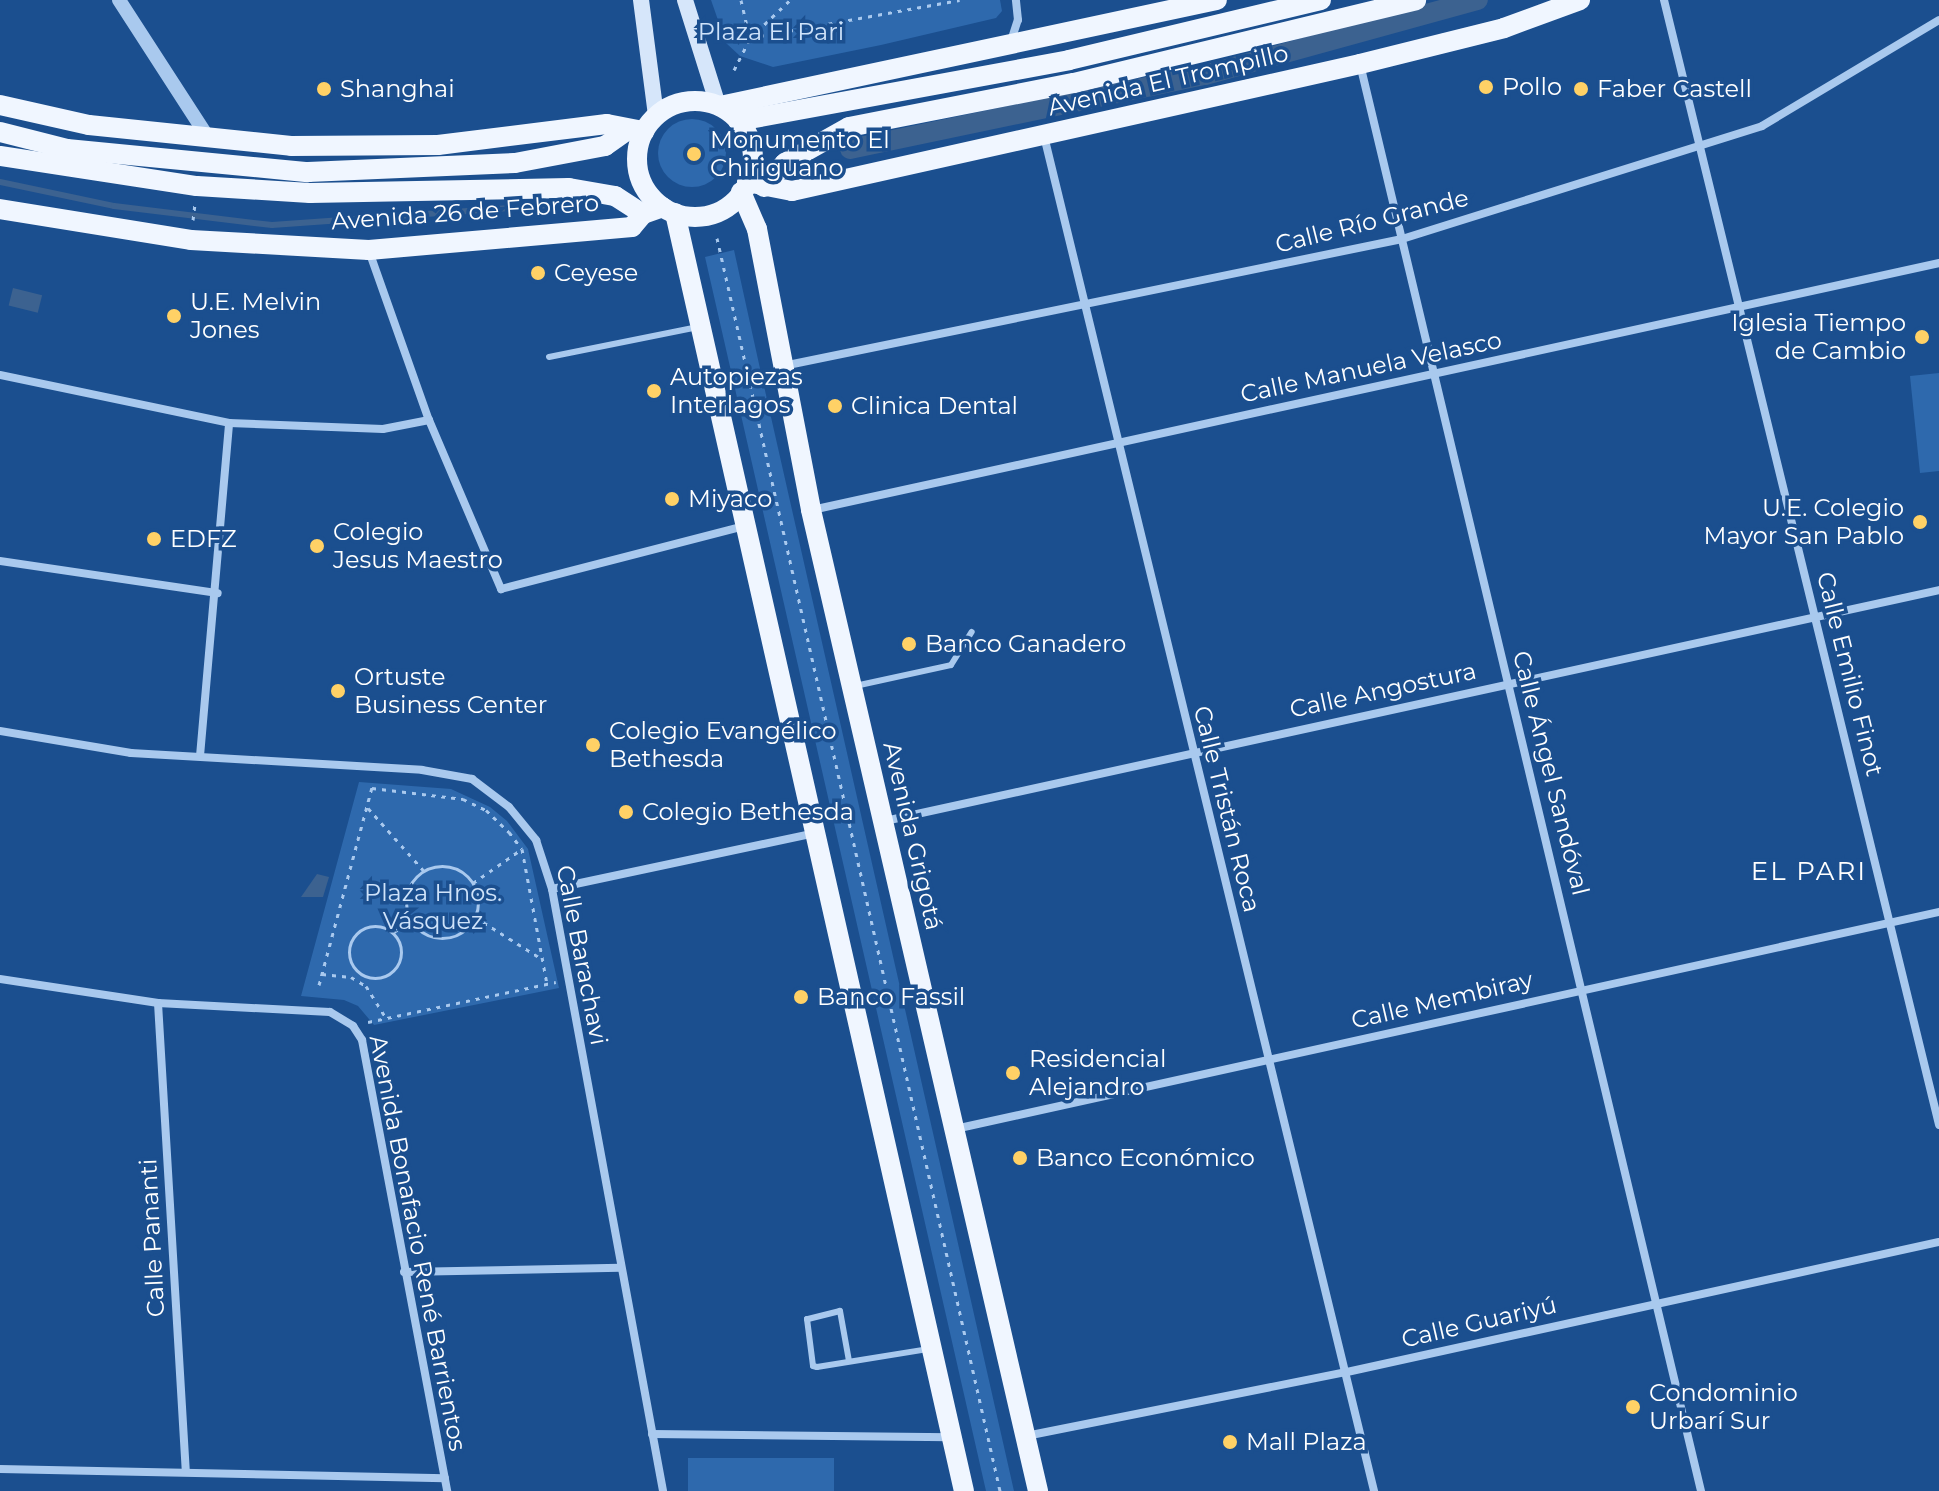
<!DOCTYPE html>
<html>
<head>
<meta charset="utf-8">
<style>
	body { margin:0 }
	#map { position:relative; width:1939px; height:1491px; overflow:hidden; background:#1b4f8f; font-family:Montserrat,sans-serif }
	div>[style] { position:absolute }
	.green>* { inset:0; background:#2e69ad; transform-origin:0 0 }
	.round { border-radius:50% }
	.water>* { inset:0; background:#3c6290; transform-origin:0 0 }
	.stream>* { height:6px; margin:-3px; padding:0 3px; transform-origin:3px; border-radius:3px; background:#3c6290 }
	.canal>* { height:20px; margin:-10px; padding:0 10px; transform-origin:10px; border-radius:10px; background:#3c6290 }
	.path>* { height:3px; margin-top:-1.5px; transform-origin:0; background:repeating-linear-gradient(90deg,#a9c9ee 0 4px,transparent 0 10px) }
	.path>.ring { margin:-1.5px; padding:0; box-sizing:content-box; background:none; border:3px solid #a9c9ee; border-radius:50% }
	.service>* { height:6px; margin:-3px; padding:0 3px; transform-origin:3px; border-radius:3px; background:#a9c9ee }
	.minor>* { height:8px; margin:-4px; padding:0 4px; transform-origin:4px; border-radius:4px; background:#a9c9ee }
	.tertiary>* { height:14px; margin:-7px; padding:0 7px; transform-origin:7px; border-radius:7px; background:#a9c9ee }
	.secondary>* { height:16px; margin:-8px; padding:0 8px; transform-origin:8px; border-radius:8px; background:#d6e6fa }
	.primary>* { height:20px; margin:-10px; padding:0 10px; transform-origin:10px; border-radius:10px; background:#f0f6ff }
	.primary>.ring { margin:-10px; padding:0; box-sizing:content-box; background:none; border:20px solid #f0f6ff; border-radius:50% }
	.dots>* { width:22px; height:22px; translate:-50% -50%; box-sizing:border-box; border:4px solid #1b4f8f; border-radius:50% }
	span { translate:-50% -50%; white-space:nowrap; text-align:center; line-height:1.15; -webkit-text-stroke:7px #1b4f8f; paint-order:stroke }
	.park-label { font-size:24px; color:#cfe3fa }
	.street-label { font-size:24px; color:#fff }
	.poi-label { font-size:24px; color:#fff }
	.left { translate:0 -50%; text-align:left }
	.right { translate:-100% -50%; text-align:right }
	.neighbourhood-label { font-size:26px; color:#fff; letter-spacing:2px }
</style>
</head>
<body>
<div id="map">
	<div class="green">
		<div style="clip-path:polygon(711px 0,1000px 0,1002px 11px,996px 18px,881px 45px,773px 67px,740px 56px,726px 43px)"></div>
		<div class="round" style="left:658px;top:119px;width:68px;height:68px"></div>
		<div style="clip-path:polygon(734px 250px,759px 364px,1014px 1491px,986px 1491px,705px 257px)"></div>
		<div style="clip-path:polygon(1939px 373px,1939px 471px,1920px 473px,1910px 376px)"></div>
		<div style="clip-path:polygon(359px 782px,451px 789px,490px 807px,507px 821px,528px 849px,559px 988px,374px 1025px,358px 1006px,344px 1000px,301px 996px)"></div>
		<div style="left:688px;top:1458px;width:146px;height:33px"></div>
	</div>
	<div class="water">
		<div style="left:13px;top:288px;width:30px;height:18px;rotate:14deg"></div>
		<div style="clip-path:polygon(317px 874px,329px 877px,323px 897px,301px 897px)"></div>
	</div>
	<div class="stream">
		<div style="left:0;top:182px;width:116px;rotate:11.9deg"></div>
		<div style="left:114px;top:206px;width:159px;rotate:6.9deg"></div>
		<div style="left:272px;top:225px;width:282px;rotate:-4.1deg"></div>
	</div>
	<div class="canal">
		<div style="left:850px;top:149px;width:363px;rotate:-11.8deg"></div>
		<div style="left:1205px;top:75px;width:283px;rotate:-15.4deg"></div>
	</div>
	<div class="path">
		<div style="left:741px;top:0;width:39px;rotate:77deg"></div>
		<div style="left:750px;top:38px;width:213px;rotate:-10.3deg"></div>
		<div style="left:734px;top:70px;width:36px;rotate:-63deg"></div>
		<div style="left:750px;top:38px;width:55px;rotate:-43.5deg"></div>
		<div style="left:193px;top:220px;width:16px;rotate:-83deg"></div>
		<div style="left:717px;top:238px;width:1285px;rotate:77.27deg"></div>
		<div style="left:372px;top:788px;width:92px;rotate:6.9deg"></div>
		<div style="left:463px;top:799px;width:25px;rotate:26deg"></div>
		<div style="left:486px;top:810px;width:32px;rotate:44deg"></div>
		<div style="left:509px;top:832px;width:21px;rotate:53deg"></div>
		<div style="left:522px;top:849px;width:137px;rotate:79.5deg"></div>
		<div style="left:368px;top:808px;width:84px;rotate:48.4deg"></div>
		<div class="ring" style="left:406px;top:866px;width:69px;height:69px"></div>
		<div style="left:473px;top:883px;width:60px;rotate:-34.8deg"></div>
		<div style="left:475px;top:917px;width:79px;rotate:32.1deg"></div>
		<div class="ring" style="left:349px;top:926px;width:49px;height:49px"></div>
		<div style="left:394px;top:932px;width:21px;rotate:-35deg"></div>
		<div style="left:322px;top:974px;width:29px;rotate:6deg"></div>
		<div style="left:351px;top:977px;width:17px;rotate:31deg"></div>
		<div style="left:366px;top:986px;width:36px;rotate:58deg"></div>
		<div style="left:319px;top:985px;width:209px;rotate:-75deg"></div>
		<div style="left:368px;top:1022px;width:192px;rotate:-12deg"></div>
	</div>
	<div class="service">
		<div style="left:549px;top:357px;width:152px;rotate:-11.4deg"></div>
		<div style="left:855px;top:686px;width:98px;rotate:-12.3deg"></div>
		<div style="left:951px;top:665px;width:39px;rotate:-58deg"></div>
		<div style="left:849px;top:1361px;width:51px;rotate:-100.2deg"></div>
		<div style="left:840px;top:1311px;width:34px;rotate:166deg"></div>
		<div style="left:807px;top:1319px;width:47px;rotate:82.7deg"></div>
		<div style="left:813px;top:1366px;width:4px;rotate:14deg"></div>
		<div style="left:817px;top:1367px;width:112px;rotate:-9.2deg"></div>
	</div>
	<div class="minor">
		<div style="left:1664px;top:0;width:1158px;rotate:76.26deg"></div>
		<div style="left:1011px;top:41px;width:22px;rotate:-72deg"></div>
		<div style="left:1018px;top:20px;width:20px;rotate:-96deg"></div>
		<div style="left:1360px;top:64px;width:1467px;rotate:76.56deg"></div>
		<div style="left:1044px;top:136px;width:1395px;rotate:76.31deg"></div>
		<div style="left:369px;top:251px;width:179px;rotate:70.5deg"></div>
		<div style="left:429px;top:420px;width:184px;rotate:66.9deg"></div>
		<div style="left:501px;top:589px;width:251px;rotate:-14.5deg"></div>
		<div style="left:783px;top:366px;width:632px;rotate:-11.59deg"></div>
		<div style="left:1402px;top:239px;width:377px;rotate:-17.4deg"></div>
		<div style="left:1762px;top:126px;width:206px;rotate:-30.9deg"></div>
		<div style="left:0;top:375px;width:234px;rotate:11.8deg"></div>
		<div style="left:229px;top:423px;width:154px;rotate:2.2deg"></div>
		<div style="left:383px;top:429px;width:47px;rotate:-11.1deg"></div>
		<div style="left:812px;top:510px;width:1154px;rotate:-12.36deg"></div>
		<div style="left:0;top:561px;width:220px;rotate:8.4deg"></div>
		<div style="left:0;top:731px;width:133px;rotate:9.5deg"></div>
		<div style="left:131px;top:753px;width:291px;rotate:3.3deg"></div>
		<div style="left:422px;top:770px;width:51px;rotate:10.2deg"></div>
		<div style="left:472px;top:779px;width:46px;rotate:37.1deg"></div>
		<div style="left:509px;top:807px;width:43px;rotate:50.7deg"></div>
		<div style="left:536px;top:840px;width:52px;rotate:71.9deg"></div>
		<div style="left:552px;top:889px;width:612px;rotate:79.55deg"></div>
		<div style="left:200px;top:756px;width:334px;rotate:-85deg"></div>
		<div style="left:885px;top:821px;width:1079px;rotate:-12.36deg"></div>
		<div style="left:552px;top:889px;width:270px;rotate:-12deg"></div>
		<div style="left:0;top:979px;width:160px;rotate:8.6deg"></div>
		<div style="left:158px;top:1003px;width:172px;rotate:3deg"></div>
		<div style="left:330px;top:1012px;width:27px;rotate:31deg"></div>
		<div style="left:353px;top:1026px;width:17px;rotate:57deg"></div>
		<div style="left:362px;top:1040px;width:459px;rotate:79.3deg"></div>
		<div style="left:158px;top:1003px;width:469px;rotate:86.6deg"></div>
		<div style="left:955px;top:1129px;width:1008px;rotate:-12.44deg"></div>
		<div style="left:404px;top:1272px;width:216px;rotate:-1.1deg"></div>
		<div style="left:652px;top:1434px;width:299px;rotate:0.6deg"></div>
		<div style="left:1026px;top:1436px;width:327px;rotate:-11.3deg"></div>
		<div style="left:1347px;top:1372px;width:606px;rotate:-12.39deg"></div>
		<div style="left:0;top:1469px;width:445px;rotate:1.2deg"></div>
	</div>
	<div class="tertiary">
		<div style="left:119px;top:0;width:166px;rotate:57.1deg"></div>
	</div>
	<div class="secondary">
		<div style="left:641px;top:0;width:116px;rotate:82.6deg"></div>
		<div style="left:685px;top:0;width:110px;rotate:72.6deg"></div>
	</div>
	<div class="primary">
		<div class="ring" style="left:637px;top:101px;width:96px;height:96px"></div>
		<div style="left:0;top:105px;width:91px;rotate:12.7deg"></div>
		<div style="left:89px;top:125px;width:203px;rotate:5.9deg"></div>
		<div style="left:291px;top:146px;width:147px;rotate:-0.4deg"></div>
		<div style="left:438px;top:145px;width:170px;rotate:-7.1deg"></div>
		<div style="left:607px;top:124px;width:38px;rotate:11deg"></div>
		<div style="left:720px;top:106px;width:508px;rotate:-12.04deg"></div>
		<div style="left:738px;top:121px;width:337px;rotate:-10.4deg"></div>
		<div style="left:1069px;top:60px;width:259px;rotate:-13.4deg"></div>
		<div style="left:0;top:132px;width:69px;rotate:14.2deg"></div>
		<div style="left:67px;top:149px;width:242px;rotate:5.5deg"></div>
		<div style="left:308px;top:172px;width:207px;rotate:-2.5deg"></div>
		<div style="left:515px;top:163px;width:92px;rotate:-10.7deg"></div>
		<div style="left:605px;top:146px;width:29px;rotate:-35deg"></div>
		<div style="left:0;top:156px;width:199px;rotate:8.7deg"></div>
		<div style="left:197px;top:186px;width:113px;rotate:3.5deg"></div>
		<div style="left:310px;top:193px;width:259px;rotate:-1.1deg"></div>
		<div style="left:569px;top:188px;width:47px;rotate:9.9deg"></div>
		<div style="left:615px;top:196px;width:33px;rotate:33deg"></div>
		<div style="left:747px;top:182px;width:46px;rotate:11.3deg"></div>
		<div style="left:792px;top:191px;width:582px;rotate:-12.6deg"></div>
		<div style="left:1360px;top:64px;width:148px;rotate:-14deg"></div>
		<div style="left:1504px;top:28px;width:81px;rotate:-20.2deg"></div>
		<div style="left:764px;top:187px;width:32px;rotate:-49deg"></div>
		<div style="left:785px;top:163px;width:73px;rotate:-29.4deg"></div>
		<div style="left:849px;top:127px;width:229px;rotate:-11.1deg"></div>
		<div style="left:1074px;top:83px;width:352px;rotate:-13.6deg"></div>
		<div style="left:741px;top:192px;width:40px;rotate:66.6deg"></div>
		<div style="left:757px;top:229px;width:286px;rotate:79.1deg"></div>
		<div style="left:811px;top:510px;width:1007px;rotate:76.97deg"></div>
		<div style="left:0;top:209px;width:193px;rotate:9.2deg"></div>
		<div style="left:191px;top:240px;width:178px;rotate:3.2deg"></div>
		<div style="left:369px;top:250px;width:264px;rotate:-5deg"></div>
		<div style="left:632px;top:227px;width:17px;rotate:-50deg"></div>
		<div style="left:643px;top:214px;width:21px;rotate:-19deg"></div>
		<div style="left:675px;top:213px;width:1310px;rotate:77.26deg"></div>
	</div>
	<div class="dots">
		<div style="left:1486px;top:87px;background:#ffd166"></div>
		<div style="left:324px;top:89px;background:#ffd166"></div>
		<div style="left:1581px;top:89px;background:#ffd166"></div>
		<div style="left:694px;top:154px;background:#ffd166"></div>
		<div style="left:538px;top:273px;background:#ffd166"></div>
		<div style="left:174px;top:316px;background:#ffd166"></div>
		<div style="left:1922px;top:337px;background:#ffd166"></div>
		<div style="left:654px;top:391px;background:#ffd166"></div>
		<div style="left:835px;top:406px;background:#ffd166"></div>
		<div style="left:672px;top:499px;background:#ffd166"></div>
		<div style="left:1920px;top:522px;background:#ffd166"></div>
		<div style="left:154px;top:539px;background:#ffd166"></div>
		<div style="left:317px;top:546px;background:#ffd166"></div>
		<div style="left:909px;top:644px;background:#ffd166"></div>
		<div style="left:338px;top:691px;background:#ffd166"></div>
		<div style="left:593px;top:745px;background:#ffd166"></div>
		<div style="left:626px;top:812px;background:#ffd166"></div>
		<div style="left:801px;top:997px;background:#ffd166"></div>
		<div style="left:1013px;top:1073px;background:#ffd166"></div>
		<div style="left:1020px;top:1158px;background:#ffd166"></div>
		<div style="left:1633px;top:1407px;background:#ffd166"></div>
		<div style="left:1230px;top:1442px;background:#ffd166"></div>
	</div>
	<div class="park-label">
		<span style="left:771px;top:32px">Plaza El Pari</span>
		<span style="left:433px;top:907px">Plaza Hnos.<br>Vásquez</span>
	</div>
	<div class="street-label">
		<span style="left:1168px;top:80px;rotate:-13deg">Avenida El Trompillo</span>
		<span style="left:465px;top:212px;rotate:-4deg">Avenida 26 de Febrero</span>
		<span style="left:1372px;top:221px;rotate:-14deg">Calle Río Grande</span>
		<span style="left:1371px;top:367px;rotate:-12deg">Calle Manuela Velasco</span>
		<span style="left:1850px;top:674px;rotate:76deg">Calle Emilio Finot</span>
		<span style="left:1383px;top:690px;rotate:-12deg">Calle Angostura</span>
		<span style="left:1551px;top:773px;rotate:76deg">Calle Ángel Sandóval</span>
		<span style="left:1227px;top:809px;rotate:76deg">Calle Tristán Roca</span>
		<span style="left:913px;top:836px;rotate:77deg">Avenida Grigotá</span>
		<span style="left:582px;top:955px;rotate:79deg">Calle Barachavi</span>
		<span style="left:1442px;top:1000px;rotate:-13deg">Calle Membiray</span>
		<span style="left:152px;top:1238px;rotate:-93deg">Calle Pananti</span>
		<span style="left:418px;top:1243px;rotate:79deg">Avenida Bonafacio René Barrientos</span>
		<span style="left:1479px;top:1322px;rotate:-13deg">Calle Guariyú</span>
	</div>
	<div class="poi-label">
		<span class="left" style="left:1502px;top:87px">Pollo</span>
		<span class="left" style="left:340px;top:89px">Shanghai</span>
		<span class="left" style="left:1597px;top:89px">Faber Castell</span>
		<span class="left" style="left:710px;top:154px">Monumento El<br>Chiriguano</span>
		<span class="left" style="left:554px;top:273px">Ceyese</span>
		<span class="left" style="left:190px;top:316px">U.E. Melvin<br>Jones</span>
		<span class="right" style="left:1906px;top:337px">Iglesia Tiempo<br>de Cambio</span>
		<span class="left" style="left:670px;top:391px">Autopiezas<br>Interlagos</span>
		<span class="left" style="left:851px;top:406px">Clinica Dental</span>
		<span class="left" style="left:688px;top:499px">Miyaco</span>
		<span class="right" style="left:1904px;top:522px">U.E. Colegio<br>Mayor San Pablo</span>
		<span class="left" style="left:333px;top:546px">Colegio<br>Jesus Maestro</span>
		<span class="left" style="left:170px;top:539px">EDFZ</span>
		<span class="left" style="left:925px;top:644px">Banco Ganadero</span>
		<span class="left" style="left:354px;top:691px">Ortuste<br>Business Center</span>
		<span class="left" style="left:609px;top:745px">Colegio Evangélico<br>Bethesda</span>
		<span class="left" style="left:642px;top:812px">Colegio Bethesda</span>
		<span class="left" style="left:817px;top:997px">Banco Fassil</span>
		<span class="left" style="left:1029px;top:1073px">Residencial<br>Alejandro</span>
		<span class="left" style="left:1036px;top:1158px">Banco Económico</span>
		<span class="left" style="left:1649px;top:1407px">Condominio<br>Urbarí Sur</span>
		<span class="left" style="left:1246px;top:1442px">Mall Plaza</span>
	</div>
	<div class="neighbourhood-label">
		<span style="left:1809px;top:872px">EL PARI</span>
	</div>
</div>
</body>
</html>
